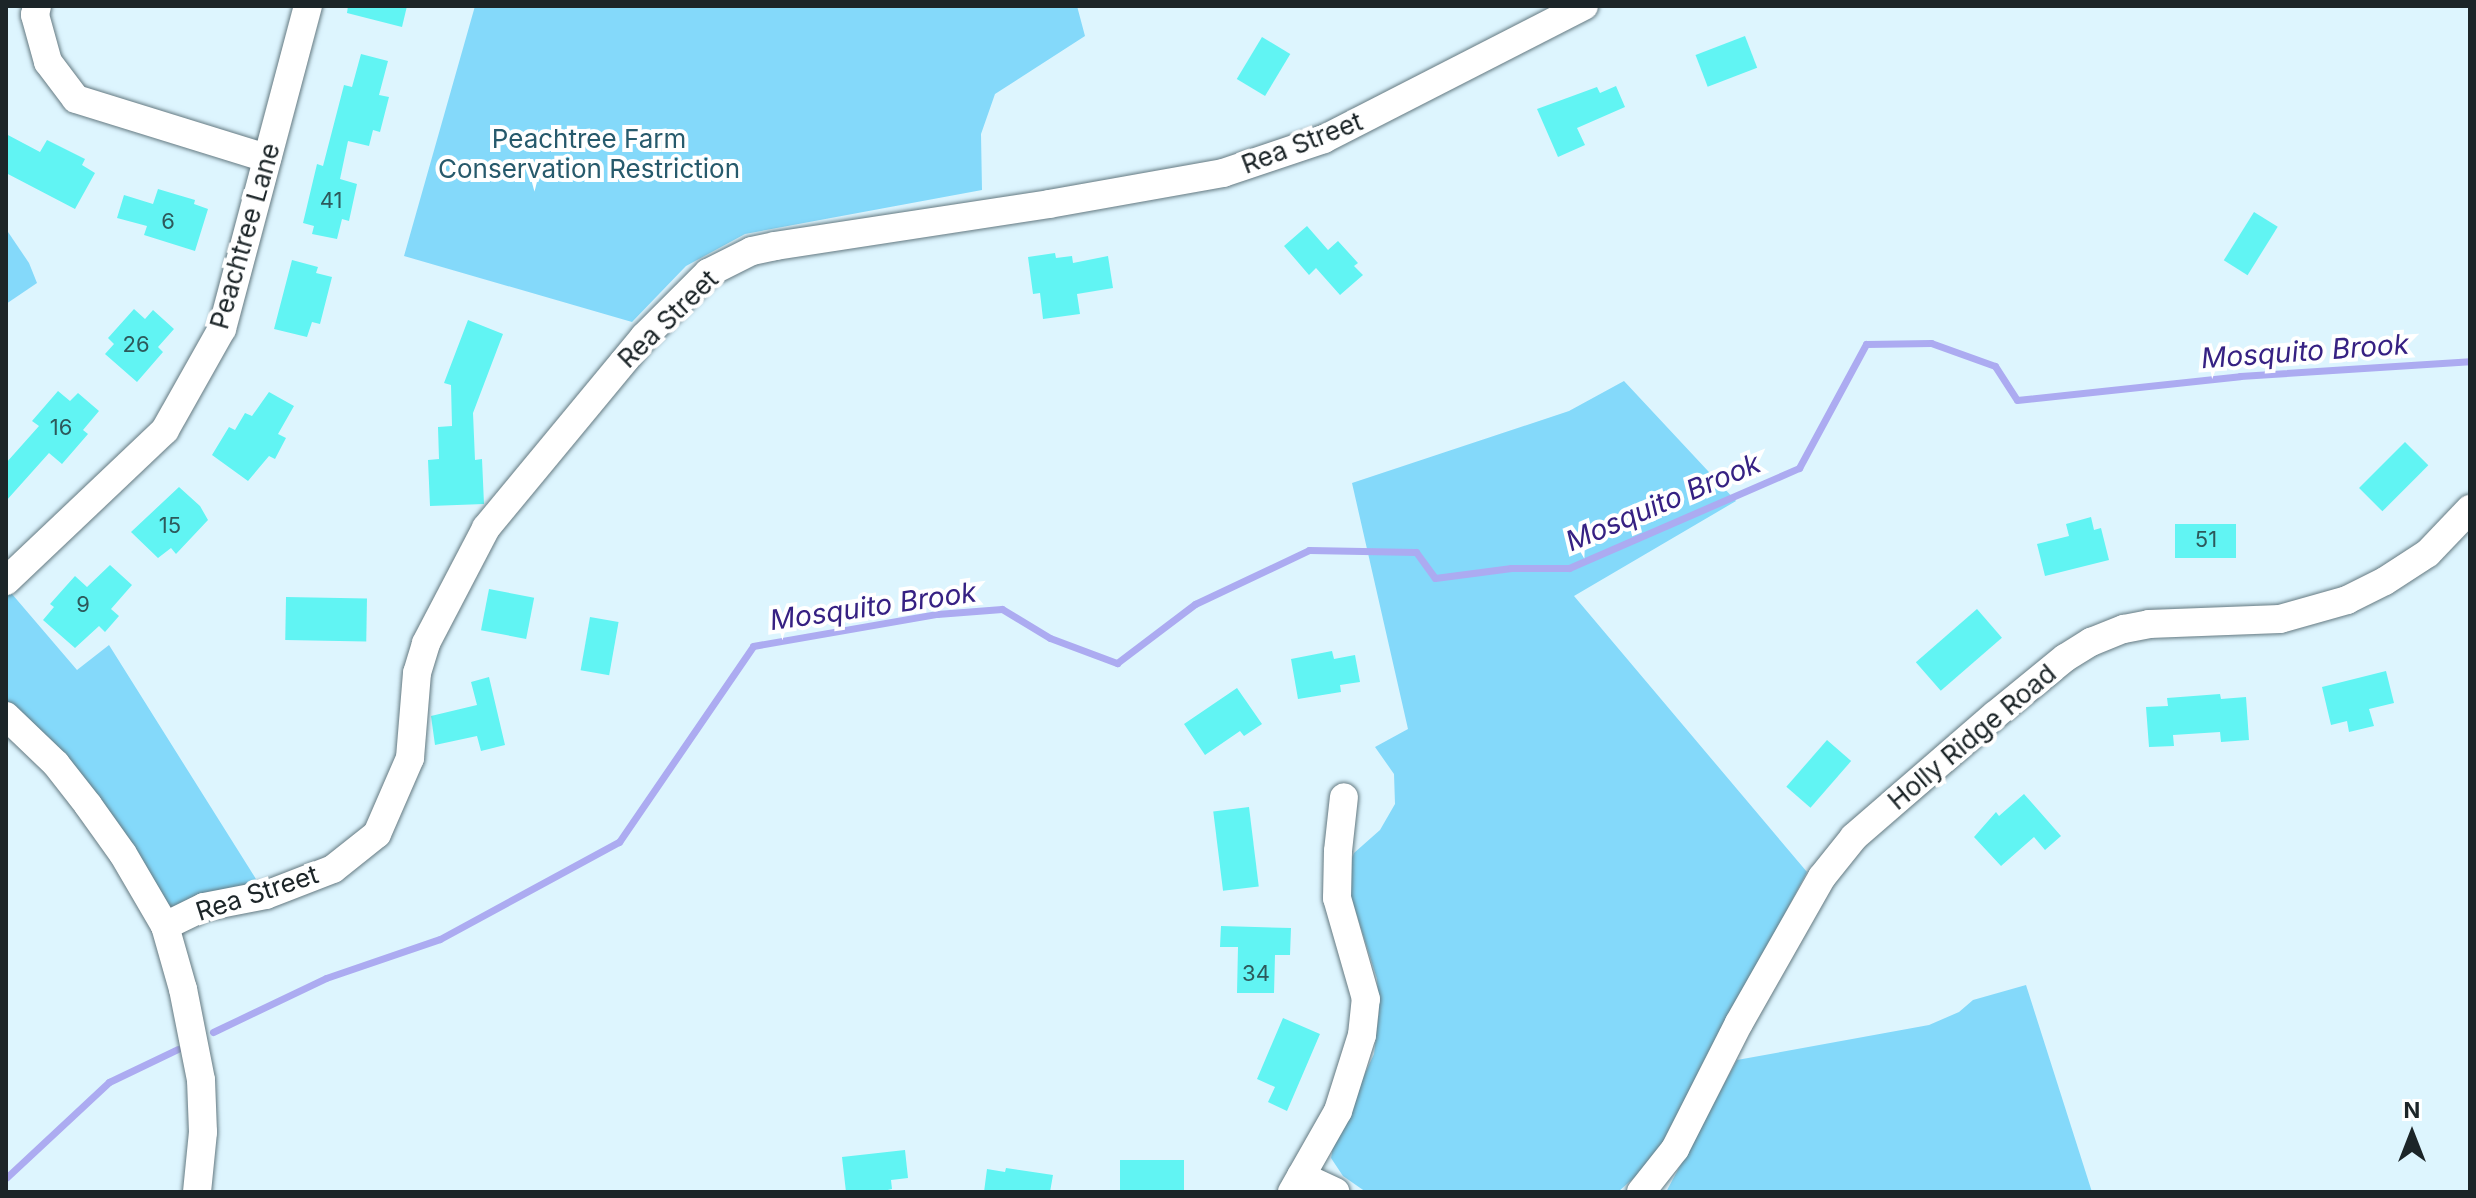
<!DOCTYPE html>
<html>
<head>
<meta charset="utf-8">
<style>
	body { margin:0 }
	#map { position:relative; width:2476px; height:1198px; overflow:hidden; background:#ddf5fe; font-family:Inter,sans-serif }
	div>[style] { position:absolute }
	.green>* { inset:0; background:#84d9fa }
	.stream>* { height:7px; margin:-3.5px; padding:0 3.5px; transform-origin:3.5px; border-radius:3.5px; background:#acabf1 }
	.building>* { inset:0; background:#61f4f3; transform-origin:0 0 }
	.roads { filter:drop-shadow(0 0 2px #647981) drop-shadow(0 0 2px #647981) }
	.minor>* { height:28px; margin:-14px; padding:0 14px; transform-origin:14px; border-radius:14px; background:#fff }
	span { translate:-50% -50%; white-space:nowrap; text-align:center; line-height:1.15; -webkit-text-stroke:8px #fff; paint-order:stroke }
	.number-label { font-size:22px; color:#2d595b }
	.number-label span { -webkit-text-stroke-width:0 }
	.park-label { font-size:26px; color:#275a6c }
	.street-label { font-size:26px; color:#1c2528 }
	.water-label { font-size:28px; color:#362183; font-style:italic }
	.frame { position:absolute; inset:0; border:8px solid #1c2528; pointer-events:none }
	.north { position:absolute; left:2372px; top:1094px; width:80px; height:80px; -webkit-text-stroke:6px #fff; paint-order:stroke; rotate:0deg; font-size:22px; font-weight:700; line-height:32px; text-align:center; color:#1c2528 }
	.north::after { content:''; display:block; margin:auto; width:28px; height:36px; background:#1c2528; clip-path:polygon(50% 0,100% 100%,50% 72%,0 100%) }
</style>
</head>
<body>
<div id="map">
	<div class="green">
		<div style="clip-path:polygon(475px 6px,1077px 6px,1085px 36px,995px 94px,981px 134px,982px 190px,745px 234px,686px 266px,632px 322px,404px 256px)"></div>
		<div style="clip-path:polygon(6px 229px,29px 263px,37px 283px,6px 304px)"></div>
		<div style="clip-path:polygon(1624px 381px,1736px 501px,1574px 596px,1807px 872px,1662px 1144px,1646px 1167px,1618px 1192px,1366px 1192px,1343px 1176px,1331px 1158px,1334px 1141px,1374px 1054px,1379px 1012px,1377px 979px,1348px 887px,1349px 866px,1354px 853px,1380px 830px,1395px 804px,1394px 774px,1375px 747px,1408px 729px,1352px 483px,1569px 411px)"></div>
		<div style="clip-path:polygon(6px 587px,77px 670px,109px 645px,266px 895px,165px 926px,6px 716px)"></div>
		<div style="clip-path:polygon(2026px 985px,2092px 1192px,1666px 1192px,1737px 1060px,1929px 1025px,1959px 1012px,1973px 1000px)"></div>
	</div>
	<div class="stream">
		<div style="left:213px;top:1032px;width:125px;rotate:-25.5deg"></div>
		<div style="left:326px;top:978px;width:120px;rotate:-18.9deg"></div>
		<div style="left:440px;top:939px;width:204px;rotate:-28.5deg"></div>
		<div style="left:619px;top:842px;width:237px;rotate:-55.6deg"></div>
		<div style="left:753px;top:646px;width:187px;rotate:-9.9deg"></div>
		<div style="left:937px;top:614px;width:65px;rotate:-4.4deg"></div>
		<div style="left:1002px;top:609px;width:56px;rotate:31.1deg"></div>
		<div style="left:1050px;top:638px;width:72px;rotate:20.5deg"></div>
		<div style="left:1117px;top:663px;width:98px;rotate:-37.1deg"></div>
		<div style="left:1195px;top:604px;width:126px;rotate:-25.3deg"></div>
		<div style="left:1309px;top:550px;width:107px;rotate:1.1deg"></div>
		<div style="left:1416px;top:552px;width:32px;rotate:54deg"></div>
		<div style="left:1435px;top:578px;width:77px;rotate:-7.5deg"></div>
		<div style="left:1511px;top:568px;width:58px"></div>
		<div style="left:1569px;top:568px;width:251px;rotate:-23.5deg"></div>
		<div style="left:1799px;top:468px;width:141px;rotate:-61.6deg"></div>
		<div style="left:1866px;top:344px;width:65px;rotate:-0.9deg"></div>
		<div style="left:1931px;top:343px;width:68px;rotate:19.8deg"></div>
		<div style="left:1995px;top:366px;width:40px;rotate:57.1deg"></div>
		<div style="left:2017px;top:400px;width:224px;rotate:-6.1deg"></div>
		<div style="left:2240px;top:376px;width:230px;rotate:-3.7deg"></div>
		<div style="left:6px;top:1178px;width:141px;rotate:-43deg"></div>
		<div style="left:109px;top:1082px;width:76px;rotate:-25.6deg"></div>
	</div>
	<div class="building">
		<div style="clip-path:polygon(348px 6px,407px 6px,402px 27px,347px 13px)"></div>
		<div style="left:1745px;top:36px;width:34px;height:53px;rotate:69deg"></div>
		<div style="left:1262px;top:37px;width:33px;height:49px;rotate:31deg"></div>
		<div style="clip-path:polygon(361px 54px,388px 61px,379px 95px,389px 97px,380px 132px,373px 130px,369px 146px,348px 141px,340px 179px,357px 184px,349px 221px,342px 219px,337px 239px,312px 234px,314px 226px,303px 223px,317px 164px,323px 166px,344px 85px,352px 87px)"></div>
		<div style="clip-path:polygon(1616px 86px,1625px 107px,1577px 128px,1585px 145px,1558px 157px,1537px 109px,1597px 87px,1600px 93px)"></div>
		<div style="clip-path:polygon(6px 134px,40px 152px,47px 140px,85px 159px,82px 165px,95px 173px,75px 209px,6px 173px)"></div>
		<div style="clip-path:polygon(158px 189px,195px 200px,194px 204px,208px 209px,195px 251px,144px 235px,147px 226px,117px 218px,124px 195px,153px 204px)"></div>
		<div style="left:2254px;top:212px;width:28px;height:57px;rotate:32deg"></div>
		<div style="clip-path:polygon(1307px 226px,1328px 250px,1338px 241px,1358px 263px,1354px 266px,1363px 275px,1340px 295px,1316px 268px,1309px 275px,1284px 246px)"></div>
		<div style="clip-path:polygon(1055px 253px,1056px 258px,1072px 256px,1073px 263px,1108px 256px,1113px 288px,1077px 294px,1080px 314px,1043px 319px,1040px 293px,1033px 294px,1028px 257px)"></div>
		<div style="clip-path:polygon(292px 260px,318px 267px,316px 273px,332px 277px,320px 324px,312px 322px,307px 337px,274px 329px)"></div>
		<div style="clip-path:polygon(134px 309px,145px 319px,153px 310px,174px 329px,158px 347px,163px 352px,137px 382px,105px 354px,114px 344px,108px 338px)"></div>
		<div style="clip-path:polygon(468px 320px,503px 334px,473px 413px,475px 460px,482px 459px,484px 504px,430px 506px,428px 460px,439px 459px,438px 427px,452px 426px,451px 385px,444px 383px)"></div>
		<div style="clip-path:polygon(58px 391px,70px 401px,78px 393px,99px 411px,83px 430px,88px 434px,62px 464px,49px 453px,6px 501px,6px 463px,39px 426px,32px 421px)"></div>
		<div style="clip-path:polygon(269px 392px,294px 406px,278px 434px,286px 438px,275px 459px,269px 456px,248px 481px,212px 455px,229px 427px,235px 430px,245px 413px,252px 416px)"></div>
		<div style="left:2405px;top:442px;width:33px;height:65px;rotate:45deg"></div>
		<div style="clip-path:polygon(179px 487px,200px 506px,208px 520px,176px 554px,171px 548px,158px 558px,131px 532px)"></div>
		<div style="clip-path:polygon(2091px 517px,2094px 530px,2101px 528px,2109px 560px,2045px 576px,2037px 544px,2069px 536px,2066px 524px)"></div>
		<div style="left:2175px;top:524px;width:61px;height:34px"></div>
		<div style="clip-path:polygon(110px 565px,132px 585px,111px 609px,119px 616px,105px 632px,99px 626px,75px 648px,43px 620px,54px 607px,50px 604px,75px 576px,87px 587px)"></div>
		<div style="left:489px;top:589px;width:46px;height:42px;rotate:11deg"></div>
		<div style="left:286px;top:597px;width:81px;height:43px;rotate:1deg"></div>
		<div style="left:1977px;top:609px;width:38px;height:81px;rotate:49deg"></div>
		<div style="left:590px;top:617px;width:29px;height:54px;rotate:10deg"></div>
		<div style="clip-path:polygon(1332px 651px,1334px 659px,1355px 655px,1360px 682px,1340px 685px,1341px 692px,1298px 699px,1291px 659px)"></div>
		<div style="clip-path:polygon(2386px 671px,2394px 703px,2369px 709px,2374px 726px,2349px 732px,2347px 721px,2331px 725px,2322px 687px)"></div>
		<div style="clip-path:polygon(489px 677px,505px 745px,481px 751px,477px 736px,435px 745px,431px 716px,477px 705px,471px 682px)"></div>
		<div style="clip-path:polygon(1237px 688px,1262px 724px,1244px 736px,1240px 731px,1205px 755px,1184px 724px)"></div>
		<div style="clip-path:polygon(2220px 694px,2221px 699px,2246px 697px,2249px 740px,2221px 742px,2220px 732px,2173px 735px,2174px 746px,2149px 747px,2146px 707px,2168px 706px,2167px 698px)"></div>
		<div style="left:1827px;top:740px;width:32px;height:62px;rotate:41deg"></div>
		<div style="clip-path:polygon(2024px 794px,2061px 836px,2045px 850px,2034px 837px,2001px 866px,1974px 837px,1996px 812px,1999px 816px)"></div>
		<div style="left:1249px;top:807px;width:80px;height:36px;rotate:83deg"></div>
		<div style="clip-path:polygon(1221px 926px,1291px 928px,1290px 955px,1275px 955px,1274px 993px,1237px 993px,1238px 947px,1220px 947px)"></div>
		<div style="clip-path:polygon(1283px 1018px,1320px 1034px,1287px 1111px,1268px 1102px,1275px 1087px,1257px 1079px)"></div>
		<div style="clip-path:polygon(905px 1150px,908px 1178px,891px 1180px,892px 1189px,879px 1192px,846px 1192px,842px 1157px)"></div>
		<div style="left:1120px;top:1160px;width:64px;height:32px"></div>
		<div style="clip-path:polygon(1006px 1168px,1053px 1175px,1050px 1192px,984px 1192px,987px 1169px,1005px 1172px)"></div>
	</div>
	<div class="roads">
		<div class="minor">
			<div style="left:37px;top:6px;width:9px;rotate:103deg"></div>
			<div style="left:35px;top:15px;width:49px;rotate:74.5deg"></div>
			<div style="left:48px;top:62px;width:46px;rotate:52.9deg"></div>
			<div style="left:76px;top:99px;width:200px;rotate:17.2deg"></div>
			<div style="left:6px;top:581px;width:219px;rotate:-43.5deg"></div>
			<div style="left:165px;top:430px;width:116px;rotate:-60.6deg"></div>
			<div style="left:222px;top:329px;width:334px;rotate:-75.1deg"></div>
			<div style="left:6px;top:716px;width:69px;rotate:43.8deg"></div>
			<div style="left:56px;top:764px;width:52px;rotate:52deg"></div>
			<div style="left:88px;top:805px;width:60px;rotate:54.5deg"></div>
			<div style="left:123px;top:854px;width:83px;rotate:59.7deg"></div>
			<div style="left:165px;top:926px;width:66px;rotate:74.1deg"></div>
			<div style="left:183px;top:989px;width:93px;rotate:78.8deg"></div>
			<div style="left:201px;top:1080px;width:52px;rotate:87.8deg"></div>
			<div style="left:203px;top:1132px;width:60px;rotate:95.7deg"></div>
			<div style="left:165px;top:926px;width:43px;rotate:-26deg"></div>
			<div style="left:204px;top:907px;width:63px;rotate:-11deg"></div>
			<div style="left:266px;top:895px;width:72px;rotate:-21.2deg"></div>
			<div style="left:333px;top:869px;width:56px;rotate:-38.5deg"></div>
			<div style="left:377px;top:834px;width:83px;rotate:-66.5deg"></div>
			<div style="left:410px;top:758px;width:85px;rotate:-85.3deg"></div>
			<div style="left:417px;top:673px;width:31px;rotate:-73deg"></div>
			<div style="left:426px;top:643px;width:130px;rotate:-62.4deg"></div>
			<div style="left:486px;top:528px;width:248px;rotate:-50.4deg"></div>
			<div style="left:644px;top:337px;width:91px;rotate:-45deg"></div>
			<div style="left:708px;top:273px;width:49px;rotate:-26.6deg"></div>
			<div style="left:752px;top:251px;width:24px;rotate:-12deg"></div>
			<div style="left:775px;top:246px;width:277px;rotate:-8.7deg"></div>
			<div style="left:1049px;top:204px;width:177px;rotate:-10.1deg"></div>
			<div style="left:1223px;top:173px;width:107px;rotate:-18.6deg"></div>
			<div style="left:1324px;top:139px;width:292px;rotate:-27.1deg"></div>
			<div style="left:1301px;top:1176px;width:38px;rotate:25deg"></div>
			<div style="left:1292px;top:1192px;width:93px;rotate:-60.4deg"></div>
			<div style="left:1338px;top:1111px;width:80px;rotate:-72.5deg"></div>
			<div style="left:1362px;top:1035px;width:36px;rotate:-84deg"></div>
			<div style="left:1366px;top:999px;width:105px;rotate:-106deg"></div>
			<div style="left:1337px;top:898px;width:47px;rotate:-88.8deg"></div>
			<div style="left:1338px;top:851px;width:54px;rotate:-83.7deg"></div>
			<div style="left:1641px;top:1192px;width:55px;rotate:-51.7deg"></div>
			<div style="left:1675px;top:1149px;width:141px;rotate:-63.1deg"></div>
			<div style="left:1739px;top:1023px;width:168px;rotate:-60.4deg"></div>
			<div style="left:1822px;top:877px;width:51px;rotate:-51.3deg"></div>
			<div style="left:1854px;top:837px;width:186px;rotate:-40.9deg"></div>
			<div style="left:1995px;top:715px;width:90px;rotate:-39.2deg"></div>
			<div style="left:2065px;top:658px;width:31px;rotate:-32deg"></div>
			<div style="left:2091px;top:642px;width:35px;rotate:-22deg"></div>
			<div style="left:2124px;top:629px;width:25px;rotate:-11deg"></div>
			<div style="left:2149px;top:624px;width:131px;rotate:-2.2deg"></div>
			<div style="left:2280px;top:619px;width:70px;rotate:-15.8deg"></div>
			<div style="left:2347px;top:600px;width:42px;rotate:-26.6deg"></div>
			<div style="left:2385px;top:581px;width:51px;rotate:-33.1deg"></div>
			<div style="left:2428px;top:553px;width:61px;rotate:-46.3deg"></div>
		</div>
	</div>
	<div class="number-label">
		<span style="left:331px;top:201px">41</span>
		<span style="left:168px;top:222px">6</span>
		<span style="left:136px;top:345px">26</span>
		<span style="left:61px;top:428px">16</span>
		<span style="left:170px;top:526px">15</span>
		<span style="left:2206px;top:540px">51</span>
		<span style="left:83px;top:605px">9</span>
		<span style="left:1256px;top:974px">34</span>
	</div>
	<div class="park-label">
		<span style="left:589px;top:154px">Peachtree Farm<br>Conservation Restriction</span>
	</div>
	<div class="street-label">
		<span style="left:1302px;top:143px;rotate:-21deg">Rea Street</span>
		<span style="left:245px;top:236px;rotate:-74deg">Peachtree Lane</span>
		<span style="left:668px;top:319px;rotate:-44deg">Rea Street</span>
		<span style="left:1972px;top:737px;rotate:-40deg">Holly Ridge Road</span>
		<span style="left:257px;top:893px;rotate:-18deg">Rea Street</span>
	</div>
	<div class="water-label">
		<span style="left:2305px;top:351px;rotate:-4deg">Mosquito Brook</span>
		<span style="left:1663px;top:502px;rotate:-23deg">Mosquito Brook</span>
		<span style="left:873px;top:606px;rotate:-8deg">Mosquito Brook</span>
	</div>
	<div class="frame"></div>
	<div class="north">N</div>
</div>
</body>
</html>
